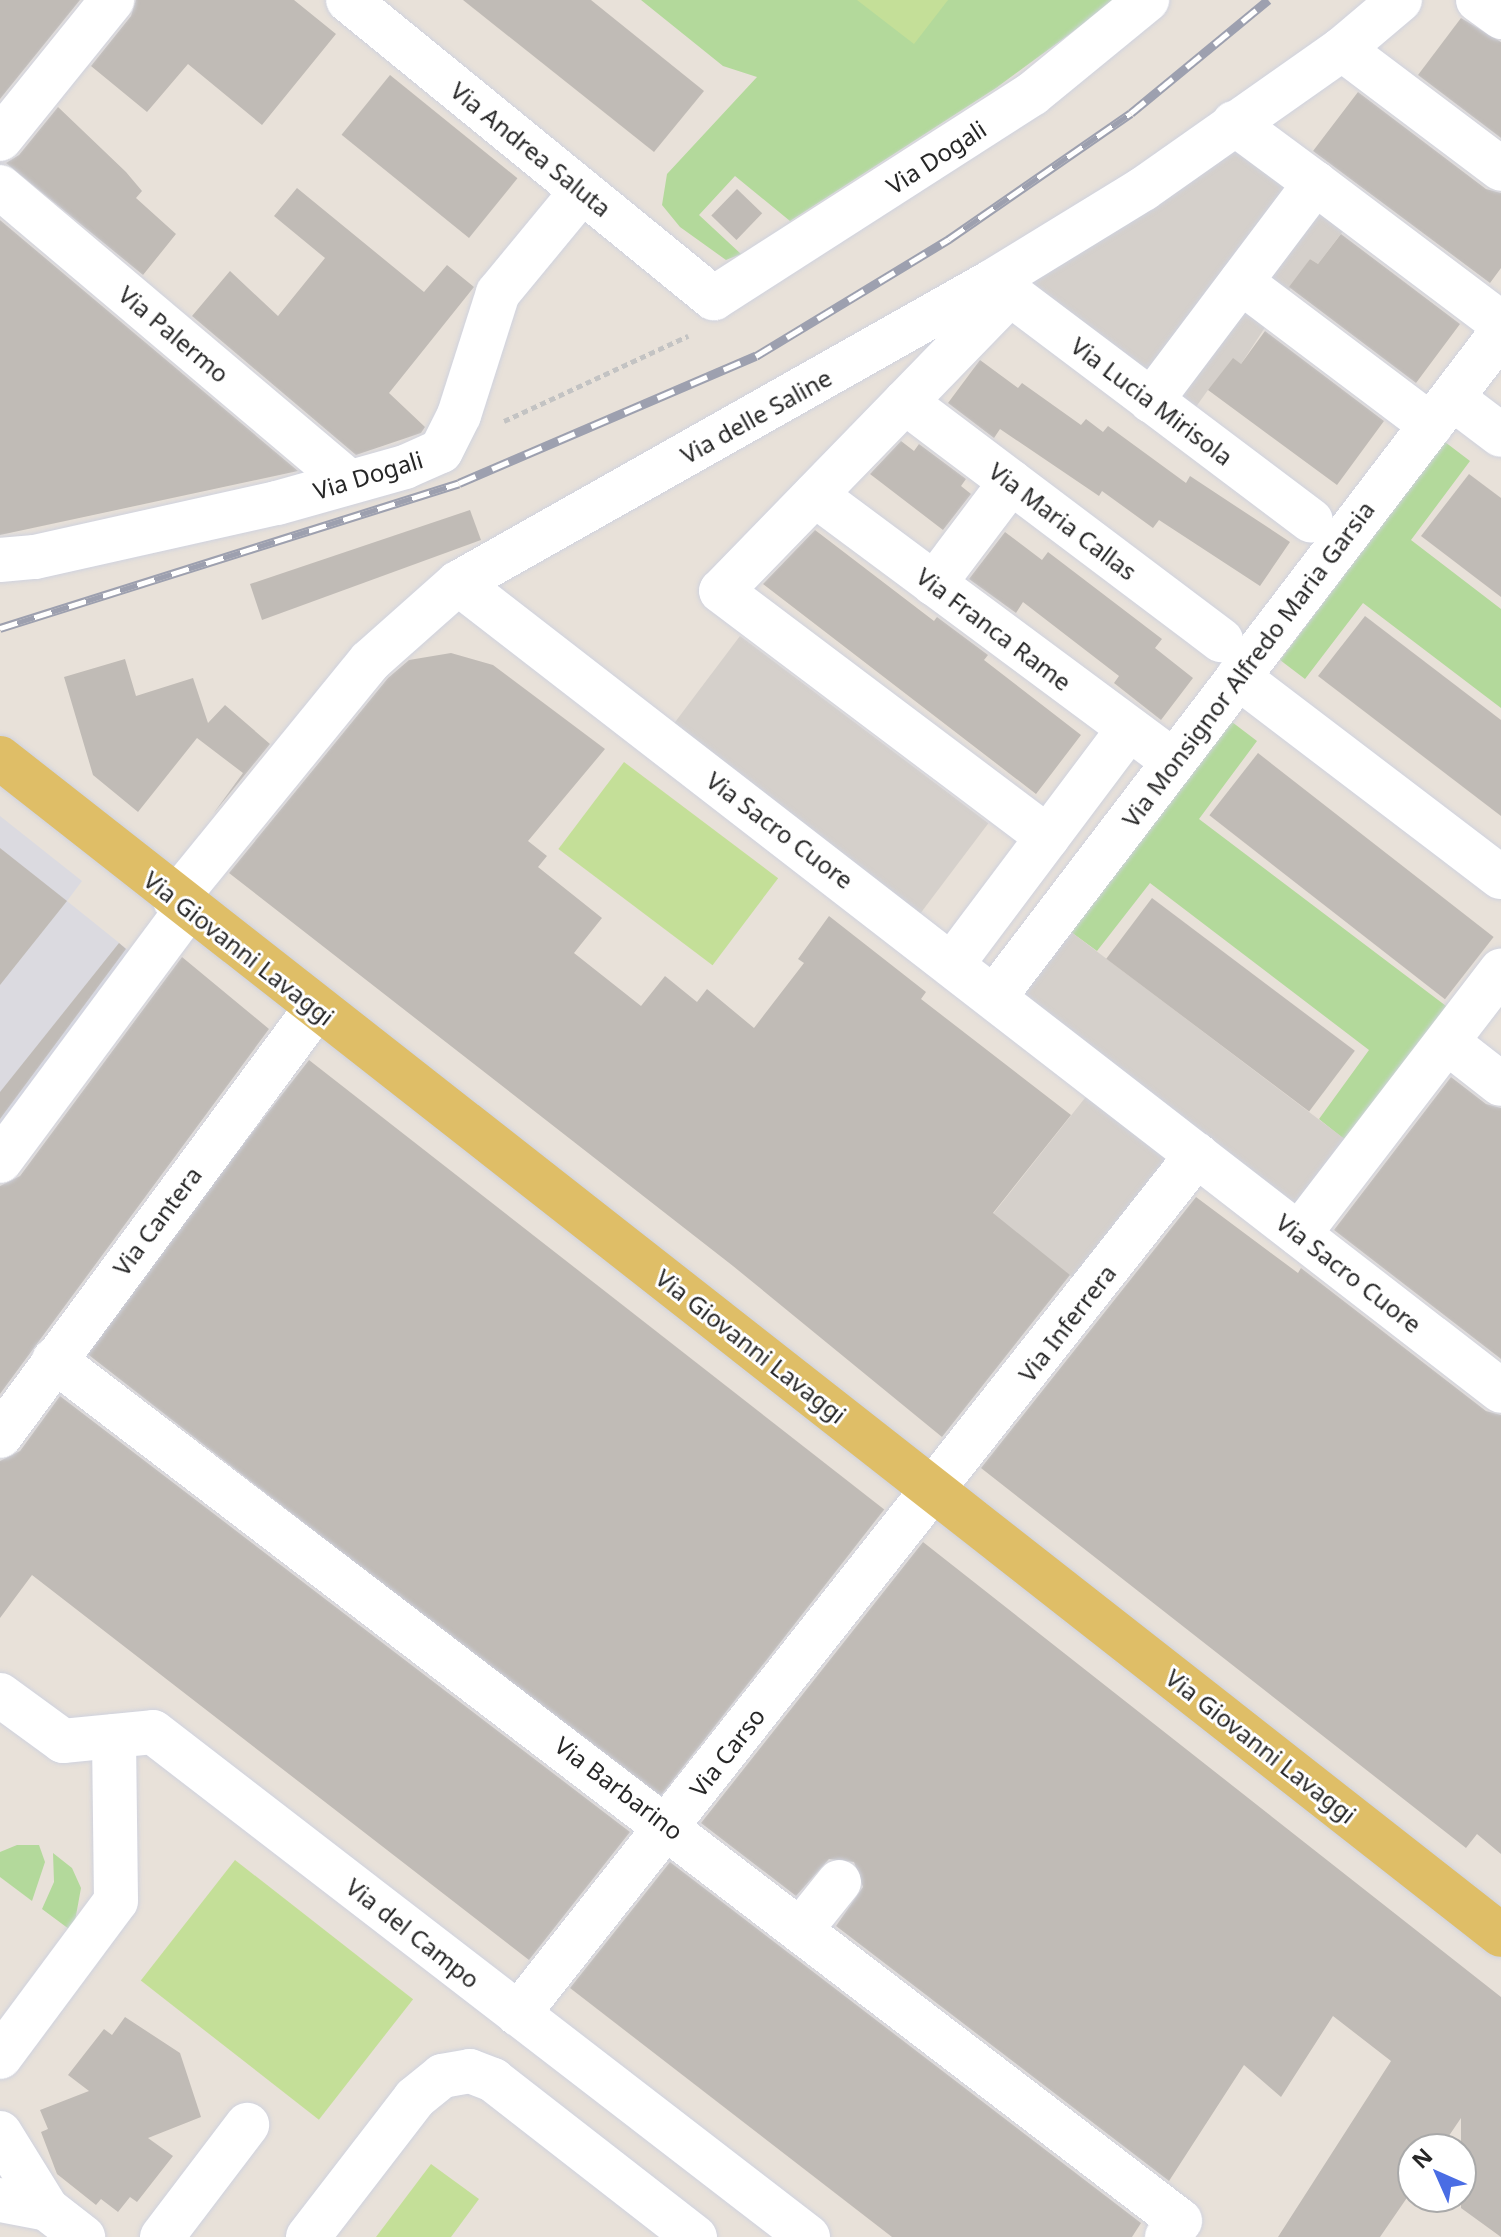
<!DOCTYPE html>
<html>
<head>
<meta charset="utf-8">
<style>
	body { margin:0 }
	#map { position:relative; width:1501px; height:2237px; overflow:hidden; background:#e8e1d9; font-family:"Noto Sans",sans-serif }
	div>[style] { position:absolute }
	.industrial>* { inset:0; background:#dbdae0 }
	.green>* { inset:0; background:#b3d99b }
	.pitch>* { inset:0; background:#c4df98; transform-origin:0 0 }
	.plaza>* { inset:0; background:#d5d0cb; transform-origin:0 0 }
	.building>* { inset:0; background:#c0bbb6; transform-origin:0 0 }
	.path>* { height:5px; margin-top:-2.5px; transform-origin:0; background:repeating-linear-gradient(90deg,#c3c3c3 0 6px,transparent 0 10px) }
	.roads { filter:drop-shadow(0 0 2px #cfd2de) drop-shadow(0 0 2px #cfd2de) }
	.minor>* { height:44px; margin:-22px; padding:0 22px; transform-origin:22px; border-radius:22px; background:#fff }
	.major>* { height:44px; margin:-22px; padding:0 22px; transform-origin:22px; border-radius:22px; background:#dfbe67 }
	.rail>* { height:9px; margin-top:-4.5px; transform-origin:0; background:repeating-linear-gradient(90deg,#fff 0 18px,#9da0af 0 36px); box-sizing:border-box; border-block:2px solid #9da0af }
	span { translate:-50% -50%; white-space:nowrap; text-align:center; line-height:1.15; -webkit-text-stroke:6px #fff; paint-order:stroke }
	.street-label { font-size:24px; color:#272727 }
	.north { position:absolute; left:1397px; top:2133px; width:80px; height:80px; box-sizing:border-box; background:#fff; border:2px solid #a9a9a9; border-radius:50%; rotate:315deg; font-size:22px; font-weight:700; line-height:32px; text-align:center; color:#272727 }
	.north::after { content:''; display:block; margin:auto; width:28px; height:36px; background:#4a6de4; clip-path:polygon(50% 0,100% 100%,50% 72%,0 100%) }
</style>
</head>
<body>
<div id="map">
	<div class="industrial">
		<div style="clip-path:polygon(0 816px,82px 881px,67px 901px,138px 958px,0 1137px)"></div>
	</div>
	<div class="green">
		<div style="clip-path:polygon(641px 0,1116px 0,996px 88px,790px 221px,735px 176px,699px 215px,741px 254px,726px 260px,680px 227px,662px 205px,667px 174px,757px 77px,723px 66px)"></div>
		<div style="clip-path:polygon(1445px 442px,1470px 461px,1411px 540px,1501px 609px,1501px 708px,1363px 603px,1305px 679px,1280px 660px)"></div>
		<div style="clip-path:polygon(1232px 722px,1257px 741px,1199px 819px,1450px 1009px,1350px 1144px,1319px 1119px,1369px 1050px,1150px 883px,1097px 951px,1071px 932px)"></div>
		<div style="clip-path:polygon(17px 1845px,39px 1845px,45px 1862px,32px 1901px,0 1877px,0 1852px)"></div>
		<div style="clip-path:polygon(53px 1853px,72px 1868px,81px 1888px,73px 1932px,42px 1909px,54px 1882px)"></div>
	</div>
	<div class="pitch">
		<div style="clip-path:polygon(857px 0,948px 0,914px 44px)"></div>
		<div style="left:624px;top:762px;width:193px;height:109px;rotate:37deg"></div>
		<div style="left:235px;top:1860px;width:226px;height:153px;rotate:38deg"></div>
		<div style="clip-path:polygon(431px 2164px,479px 2199px,451px 2237px,376px 2237px)"></div>
	</div>
	<div class="plaza">
		<div style="clip-path:polygon(1234px 123px,1356px 214px,1318px 264px,1310px 259px,1241px 364px,1208px 390px,1183px 425px,993px 281px)"></div>
		<div style="left:740px;top:636px;width:311px;height:130px;rotate:37deg"></div>
		<div style="clip-path:polygon(1054px 919px,1362px 1152px,1299px 1234px,1197px 1156px,1092px 1293px,993px 1214px,1100px 1079px,996px 995px)"></div>
	</div>
	<div class="building">
		<div style="clip-path:polygon(0 0,80px 0,0 99px)"></div>
		<div style="clip-path:polygon(136px 0,294px 0,336px 34px,262px 125px,188px 64px,147px 112px,91px 66px,131px 16px)"></div>
		<div style="clip-path:polygon(463px 0,591px 0,704px 91px,654px 152px)"></div>
		<div style="clip-path:polygon(1461px 18px,1501px 42px,1501px 138px,1418px 75px)"></div>
		<div style="left:390px;top:75px;width:164px;height:77px;rotate:39deg"></div>
		<div style="clip-path:polygon(1358px 92px,1486px 189px,1501px 193px,1501px 268px,1490px 283px,1313px 151px)"></div>
		<div style="clip-path:polygon(58px 107px,126px 172px,142px 191px,136px 198px,176px 234px,143px 275px,6px 163px,19px 155px)"></div>
		<div style="clip-path:polygon(297px 188px,424px 292px,447px 265px,474px 287px,389px 393px,425px 427px,421px 433px,356px 455px,192px 316px,230px 271px,278px 316px,325px 258px,274px 216px)"></div>
		<div style="left:737px;top:189px;width:35px;height:37px;rotate:44deg"></div>
		<div style="clip-path:polygon(0 220px,298px 471px,0 535px)"></div>
		<div style="clip-path:polygon(1341px 234px,1460px 324px,1416px 383px,1289px 287px,1310px 259px,1318px 264px)"></div>
		<div style="clip-path:polygon(1265px 331px,1384px 421px,1337px 485px,1208px 390px,1233px 358px,1241px 364px)"></div>
		<div style="clip-path:polygon(980px 360px,1018px 388px,1022px 383px,1081px 425px,1086px 419px,1103px 432px,1108px 426px,1186px 483px,1190px 476px,1290px 542px,1260px 586px,1159px 520px,1153px 528px,1102px 491px,1099px 496px,1000px 429px,994px 438px,948px 403px)"></div>
		<div style="clip-path:polygon(901px 441px,914px 451px,919px 444px,966px 479px,961px 486px,971px 494px,943px 530px,870px 474px)"></div>
		<div style="clip-path:polygon(1469px 474px,1501px 498px,1501px 597px,1421px 536px)"></div>
		<div style="clip-path:polygon(470px 510px,481px 540px,262px 620px,250px 584px)"></div>
		<div style="clip-path:polygon(815px 530px,934px 621px,937px 617px,988px 655px,984px 660px,1081px 735px,1036px 794px,763px 584px)"></div>
		<div style="clip-path:polygon(1005px 532px,1042px 560px,1048px 552px,1162px 639px,1155px 648px,1193px 678px,1161px 720px,1114px 683px,1119px 676px,1023px 602px,1016px 613px,969px 579px)"></div>
		<div style="clip-path:polygon(1365px 616px,1501px 720px,1501px 816px,1318px 676px)"></div>
		<div style="clip-path:polygon(451px 653px,493px 665px,605px 749px,528px 841px,547px 856px,538px 867px,602px 918px,574px 953px,641px 1006px,665px 976px,697px 1002px,707px 989px,754px 1028px,804px 963px,798px 959px,829px 916px,926px 992px,921px 999px,1071px 1115px,993px 1213px,1070px 1275px,942px 1437px,733px 1266px,229px 873px,388px 678px,409px 660px)"></div>
		<div style="clip-path:polygon(125px 659px,136px 696px,193px 678px,208px 723px,225px 705px,270px 744px,213px 814px,243px 773px,197px 738px,138px 812px,93px 775px,64px 677px)"></div>
		<div style="left:1258px;top:753px;width:299px;height:79px;rotate:38deg"></div>
		<div style="clip-path:polygon(0 848px,67px 901px,0 985px)"></div>
		<div style="left:1152px;top:898px;width:254px;height:76px;rotate:37deg"></div>
		<div style="clip-path:polygon(119px 943px,126px 949px,0 1119px,0 1092px)"></div>
		<div style="clip-path:polygon(182px 957px,269px 1029px,0 1394px,0 1186px,20px 1176px)"></div>
		<div style="left:309px;top:1060px;width:730px;height:368px;rotate:38deg"></div>
		<div style="clip-path:polygon(1451px 1077px,1486px 1104px,1501px 1108px,1501px 1359px,1334px 1230px)"></div>
		<div style="clip-path:polygon(1196px 1197px,1298px 1273px,1301px 1268px,1486px 1411px,1501px 1415px,1501px 1854px,1477px 1834px,1466px 1848px,981px 1468px)"></div>
		<div style="clip-path:polygon(60px 1396px,630px 1832px,529px 1960px,32px 1575px,0 1618px,0 1461px,20px 1451px)"></div>
		<div style="clip-path:polygon(923px 1542px,1501px 1997px,1501px 2237px,1461px 2208px,1461px 2118px,1440px 2149px,1413px 2149px,1413px 2189px,1380px 2237px,1278px 2237px,1391px 2061px,1333px 2016px,1281px 2097px,1244px 2065px,1169px 2181px,836px 1926px,863px 1887px,854px 1862px,829px 1859px,796px 1896px,701px 1823px)"></div>
		<div style="clip-path:polygon(670px 1862px,1141px 2223px,1132px 2237px,892px 2237px,570px 1988px)"></div>
		<div style="clip-path:polygon(125px 2017px,180px 2053px,201px 2117px,148px 2138px,173px 2156px,137px 2202px,130px 2197px,118px 2212px,101px 2199px,96px 2205px,57px 2174px,41px 2132px,48px 2129px,40px 2110px,89px 2091px,68px 2075px,104px 2029px,112px 2035px)"></div>
	</div>
	<div class="path">
		<div style="left:504px;top:421px;width:203px;rotate:-24.8deg"></div>
	</div>
	<div class="roads">
		<div class="minor">
			<div style="left:348px;top:0;width:472px;rotate:39.2deg"></div>
			<div style="left:714px;top:298px;width:378px;rotate:-32.7deg"></div>
			<div style="left:1032px;top:94px;width:149px;rotate:-39.3deg"></div>
			<div style="left:1478px;top:0;width:29px;rotate:36deg"></div>
			<div style="left:1342px;top:49px;width:199px;rotate:37deg"></div>
			<div style="left:0;top:139px;width:179px;rotate:-51.1deg"></div>
			<div style="left:1315px;top:183px;width:233px;rotate:37deg"></div>
			<div style="left:0;top:187px;width:457px;rotate:40.2deg"></div>
			<div style="left:993px;top:281px;width:398px;rotate:37deg"></div>
			<div style="left:1241px;top:282px;width:238px;rotate:37deg"></div>
			<div style="left:1010px;top:294px;width:414px;rotate:134.2deg"></div>
			<div style="left:721px;top:591px;width:409px;rotate:37deg"></div>
			<div style="left:1452px;top:398px;width:61px;rotate:37.1deg"></div>
			<div style="left:1151px;top:401px;width:273px;rotate:-53deg"></div>
			<div style="left:1315px;top:183px;width:101px;rotate:-143.5deg"></div>
			<div style="left:905px;top:402px;width:396px;rotate:37deg"></div>
			<div style="left:815px;top:495px;width:447px;rotate:36.6deg"></div>
			<div style="left:0;top:560px;width:35px;rotate:-5deg"></div>
			<div style="left:35px;top:557px;width:248px;rotate:-12.6deg"></div>
			<div style="left:277px;top:503px;width:133px;rotate:-15.7deg"></div>
			<div style="left:405px;top:467px;width:39px;rotate:-24deg"></div>
			<div style="left:441px;top:451px;width:40px;rotate:-63.4deg"></div>
			<div style="left:459px;top:415px;width:128px;rotate:-72.3deg"></div>
			<div style="left:498px;top:293px;width:132px;rotate:-50.5deg"></div>
			<div style="left:458px;top:583px;width:1319px;rotate:37.76deg"></div>
			<div style="left:934px;top:584px;width:128px;rotate:-53deg"></div>
			<div style="left:1238px;top:677px;width:330px;rotate:37.3deg"></div>
			<div style="left:175px;top:900px;width:308px;rotate:-50.8deg"></div>
			<div style="left:370px;top:661px;width:118px;rotate:-41.6deg"></div>
			<div style="left:458px;top:583px;width:614px;rotate:-29.44deg"></div>
			<div style="left:993px;top:281px;width:176px;rotate:-31.5deg"></div>
			<div style="left:1143px;top:189px;width:243px;rotate:-35.1deg"></div>
			<div style="left:1342px;top:49px;width:76px;rotate:-40.2deg"></div>
			<div style="left:953px;top:963px;width:293px;rotate:-53.1deg"></div>
			<div style="left:996px;top:995px;width:833px;rotate:-52.66deg"></div>
			<div style="left:1447px;top:1042px;width:68px;rotate:37.9deg"></div>
			<div style="left:0;top:1161px;width:314px;rotate:-53.4deg"></div>
			<div style="left:1299px;top:1234px;width:332px;rotate:-52.5deg"></div>
			<div style="left:54px;top:1360px;width:1417px;rotate:37.4deg"></div>
			<div style="left:1180px;top:2221px;width:21px;rotate:129deg"></div>
			<div style="left:0;top:1436px;width:532px;rotate:-53.56deg"></div>
			<div style="left:0;top:1695px;width:78px;rotate:36.1deg"></div>
			<div style="left:63px;top:1741px;width:90px;rotate:-5.7deg"></div>
			<div style="left:153px;top:1732px;width:827px;rotate:37.63deg"></div>
			<div style="left:802px;top:1928px;width:59px;rotate:-51.2deg"></div>
			<div style="left:518px;top:2014px;width:1095px;rotate:-51.68deg"></div>
			<div style="left:0;top:2057px;width:194px;rotate:-53.4deg"></div>
			<div style="left:116px;top:1901px;width:165px;rotate:-90.7deg"></div>
			<div style="left:0;top:2133px;width:89px;rotate:58.3deg"></div>
			<div style="left:47px;top:2209px;width:46px;rotate:37.9deg"></div>
			<div style="left:0;top:2200px;width:48px;rotate:10.8deg"></div>
			<div style="left:162px;top:2237px;width:141px;rotate:-52.8deg"></div>
			<div style="left:308px;top:2237px;width:175px;rotate:-52.4deg"></div>
			<div style="left:415px;top:2098px;width:35px;rotate:-39deg"></div>
			<div style="left:442px;top:2076px;width:28px;rotate:-10deg"></div>
			<div style="left:470px;top:2071px;width:25px;rotate:21deg"></div>
			<div style="left:493px;top:2080px;width:256px;rotate:37.9deg"></div>
		</div>
		<div class="major">
			<div style="left:0;top:758px;width:1907px;rotate:38.1deg"></div>
		</div>
	</div>
	<div class="rail">
		<div style="left:0;top:628px;width:481px;rotate:-17.5deg"></div>
		<div style="left:459px;top:483px;width:323px;rotate:-23.2deg"></div>
		<div style="left:756px;top:356px;width:226px;rotate:-31.2deg"></div>
		<div style="left:949px;top:239px;width:221px;rotate:-34.7deg"></div>
		<div style="left:1131px;top:113px;width:178px;rotate:-39.5deg"></div>
	</div>
	<div class="street-label">
		<span style="left:531px;top:149px;rotate:39deg">Via Andrea Saluta</span>
		<span style="left:936px;top:157px;rotate:-33deg">Via Dogali</span>
		<span style="left:174px;top:334px;rotate:40deg">Via Palermo</span>
		<span style="left:1152px;top:401px;rotate:37deg">Via Lucia Mirisola</span>
		<span style="left:756px;top:416px;rotate:-29deg">Via delle Saline</span>
		<span style="left:368px;top:475px;rotate:-17deg">Via Dogali</span>
		<span style="left:1063px;top:521px;rotate:37deg">Via Maria Callas</span>
		<span style="left:994px;top:629px;rotate:37deg">Via Franca Rame</span>
		<span style="left:1248px;top:664px;rotate:-53deg">Via Monsignor Alfredo Maria Garsia</span>
		<span style="left:780px;top:830px;rotate:37deg">Via Sacro Cuore</span>
		<span style="left:239px;top:948px;rotate:38deg">Via Giovanni Lavaggi</span>
		<span style="left:157px;top:1221px;rotate:-53deg">Via Cantera</span>
		<span style="left:1349px;top:1273px;rotate:38deg">Via Sacro Cuore</span>
		<span style="left:1067px;top:1323px;rotate:-52deg">Via Inferrera</span>
		<span style="left:751px;top:1346px;rotate:38deg">Via Giovanni Lavaggi</span>
		<span style="left:1261px;top:1746px;rotate:38deg">Via Giovanni Lavaggi</span>
		<span style="left:727px;top:1752px;rotate:-52deg">Via Carso</span>
		<span style="left:619px;top:1788px;rotate:37deg">Via Barbarino</span>
		<span style="left:413px;top:1933px;rotate:38deg">Via del Campo</span>
	</div>
	<div class="north">N</div>
</div>
</body>
</html>
